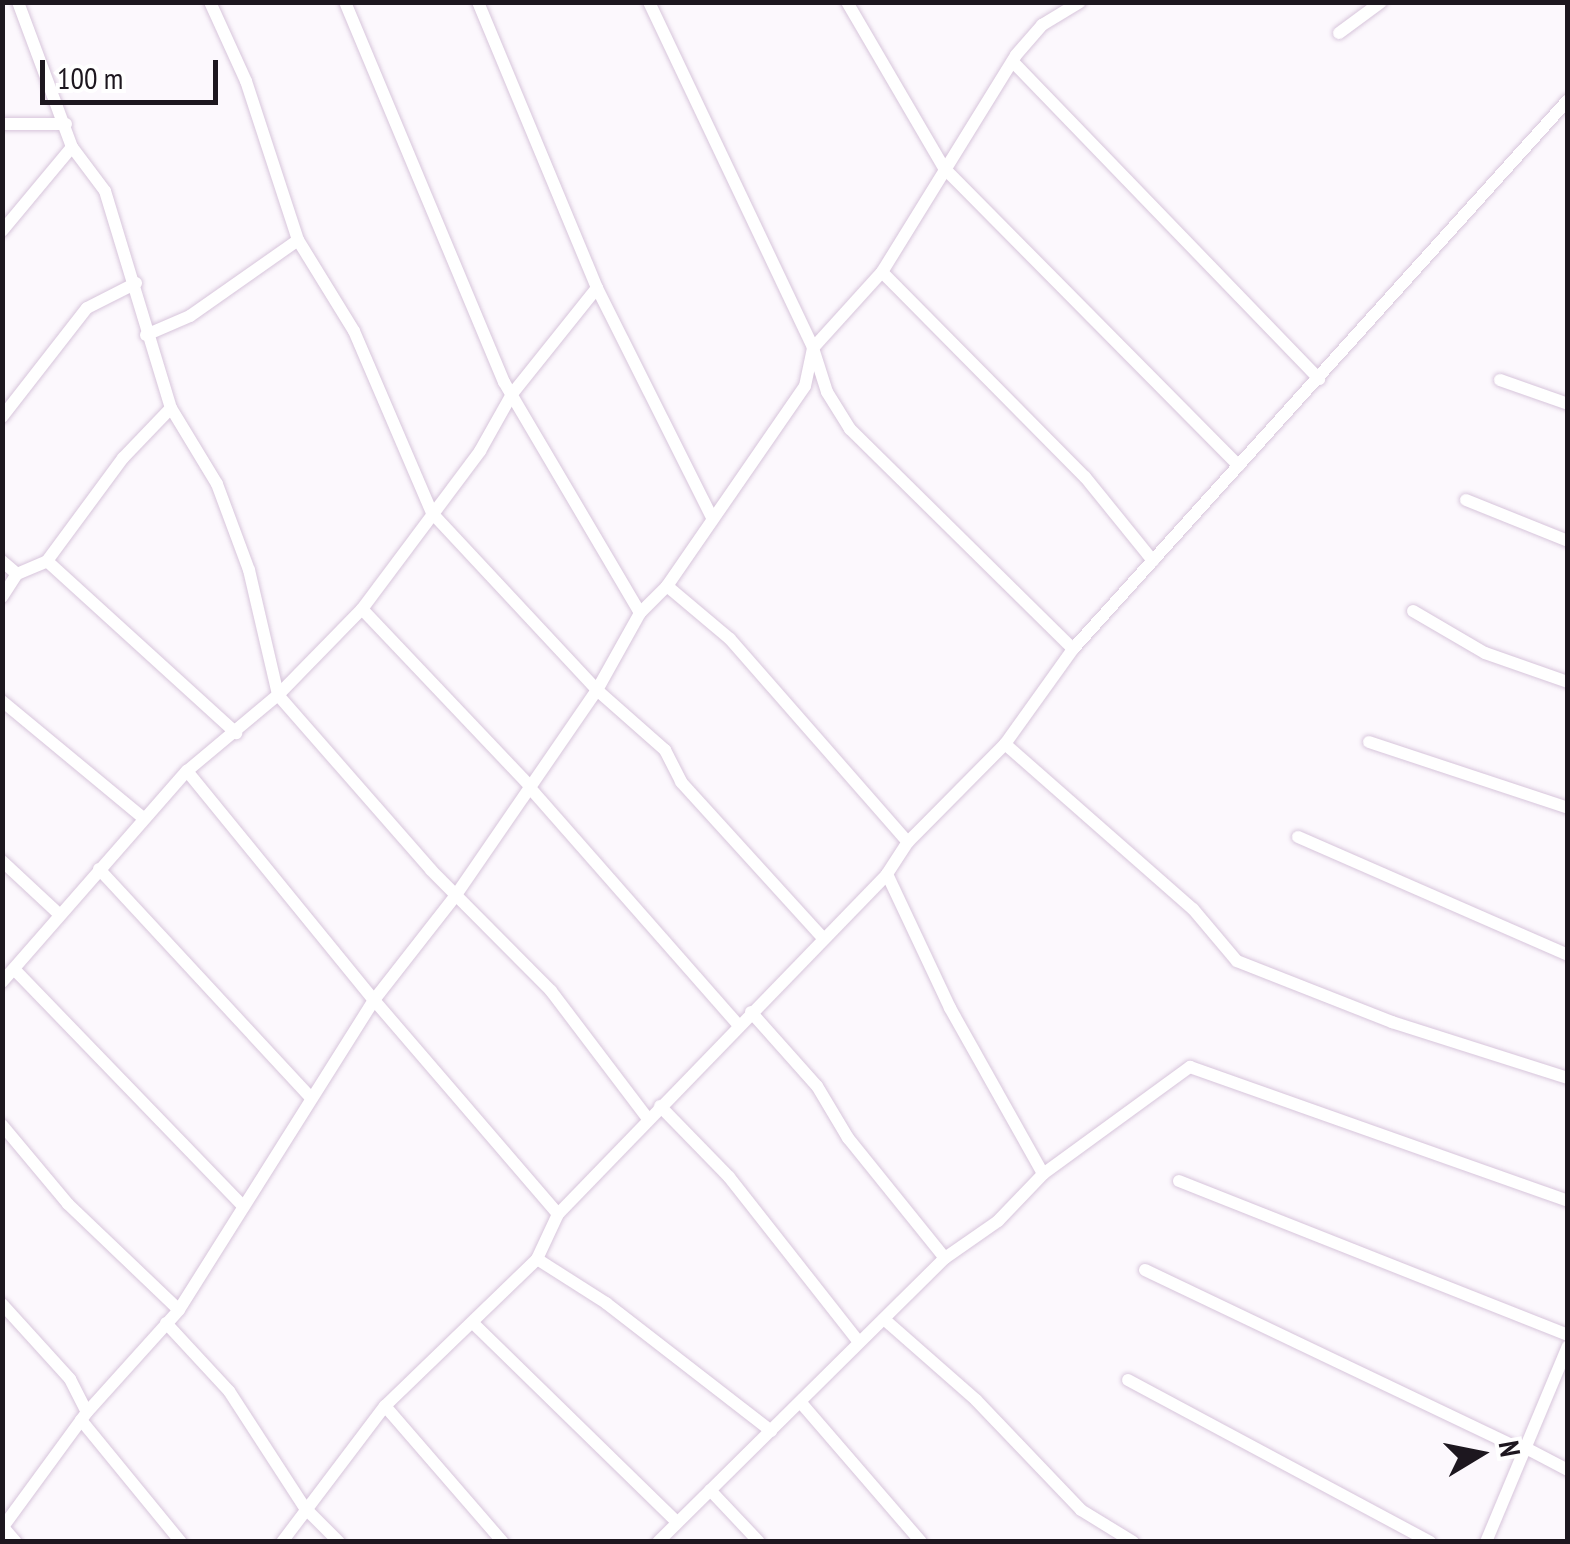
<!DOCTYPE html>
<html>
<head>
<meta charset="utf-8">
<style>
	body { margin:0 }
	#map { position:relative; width:1570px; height:1544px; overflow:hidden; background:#fcf8fd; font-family:"PT Sans Narrow",sans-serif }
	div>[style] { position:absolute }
	.roads { filter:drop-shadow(0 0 2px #d7c5db) drop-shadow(0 0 2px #d7c5db) }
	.minor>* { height:12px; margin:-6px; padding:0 6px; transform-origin:6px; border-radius:6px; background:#fff }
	span { translate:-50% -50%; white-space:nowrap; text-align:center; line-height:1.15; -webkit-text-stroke:10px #fff; paint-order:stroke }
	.frame { position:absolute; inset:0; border:5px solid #1d171f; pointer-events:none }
	.north { position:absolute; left:1430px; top:1404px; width:100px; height:100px; -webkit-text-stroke:8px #fff; paint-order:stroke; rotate:80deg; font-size:28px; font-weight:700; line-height:40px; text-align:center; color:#1d171f }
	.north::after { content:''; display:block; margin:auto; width:35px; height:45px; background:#1d171f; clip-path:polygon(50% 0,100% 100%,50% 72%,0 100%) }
	.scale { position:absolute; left:40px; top:60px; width:178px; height:45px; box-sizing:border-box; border:5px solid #1d171f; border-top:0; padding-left:12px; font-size:30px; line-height:35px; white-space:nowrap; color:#1d171f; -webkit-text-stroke:8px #fff; paint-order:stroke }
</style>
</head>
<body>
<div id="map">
	<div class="roads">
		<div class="minor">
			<div style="left:18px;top:2px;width:155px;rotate:69.6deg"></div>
			<div style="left:72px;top:147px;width:55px;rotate:53.1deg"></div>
			<div style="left:105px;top:191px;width:227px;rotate:73.1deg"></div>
			<div style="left:171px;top:408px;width:89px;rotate:58.8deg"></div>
			<div style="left:217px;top:484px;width:92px;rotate:69.6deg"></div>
			<div style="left:249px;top:570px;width:128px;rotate:76.9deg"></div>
			<div style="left:278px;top:695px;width:232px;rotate:48.8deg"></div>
			<div style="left:431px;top:870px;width:170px;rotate:45.2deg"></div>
			<div style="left:551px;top:991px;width:161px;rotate:52.8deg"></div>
			<div style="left:210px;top:2px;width:87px;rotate:65.5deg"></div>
			<div style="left:246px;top:81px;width:167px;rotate:71.9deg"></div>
			<div style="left:298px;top:240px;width:107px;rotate:58.4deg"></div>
			<div style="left:354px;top:331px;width:198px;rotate:66.8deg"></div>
			<div style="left:432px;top:513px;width:242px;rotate:47deg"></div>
			<div style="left:597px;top:690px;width:91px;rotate:41.4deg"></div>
			<div style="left:665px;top:750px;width:36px;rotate:63deg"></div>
			<div style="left:681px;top:782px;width:212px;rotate:47.7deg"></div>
			<div style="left:345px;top:2px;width:412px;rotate:67.3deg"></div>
			<div style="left:504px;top:382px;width:268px;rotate:59.5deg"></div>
			<div style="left:478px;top:2px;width:310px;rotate:67.4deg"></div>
			<div style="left:597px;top:288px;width:257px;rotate:63.4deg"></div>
			<div style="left:649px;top:2px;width:383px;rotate:64.6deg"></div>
			<div style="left:813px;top:348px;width:46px;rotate:72.3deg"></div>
			<div style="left:827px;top:392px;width:44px;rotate:58.1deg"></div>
			<div style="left:850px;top:429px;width:313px;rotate:44.6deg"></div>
			<div style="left:847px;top:2px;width:192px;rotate:59.7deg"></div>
			<div style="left:944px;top:168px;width:419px;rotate:45.3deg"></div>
			<div style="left:1339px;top:33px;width:52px;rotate:-36.4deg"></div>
			<div style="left:1015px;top:64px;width:438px;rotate:46deg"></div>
			<div style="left:2px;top:124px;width:64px"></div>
			<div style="left:2px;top:231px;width:109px;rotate:-50.2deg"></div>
			<div style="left:882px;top:272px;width:289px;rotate:45.3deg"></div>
			<div style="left:1085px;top:477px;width:108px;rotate:51deg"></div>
			<div style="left:146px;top:335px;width:48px;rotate:-23.4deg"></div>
			<div style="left:190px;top:316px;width:132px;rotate:-35.1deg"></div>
			<div style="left:1500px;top:380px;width:72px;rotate:19.4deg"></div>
			<div style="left:2px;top:417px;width:138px;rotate:-52.1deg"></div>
			<div style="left:87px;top:308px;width:55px;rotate:-27deg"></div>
			<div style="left:1466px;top:500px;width:110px;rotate:21.9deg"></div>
			<div style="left:2px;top:561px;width:20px;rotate:41deg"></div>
			<div style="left:47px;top:561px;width:128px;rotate:-53.6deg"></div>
			<div style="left:123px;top:458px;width:69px;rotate:-46.2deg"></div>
			<div style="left:667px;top:586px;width:82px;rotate:40.1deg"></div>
			<div style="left:730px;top:639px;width:270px;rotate:48.8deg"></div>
			<div style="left:2px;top:597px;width:27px;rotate:-57deg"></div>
			<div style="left:17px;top:574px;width:33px;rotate:-23deg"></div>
			<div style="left:47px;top:561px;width:256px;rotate:42.3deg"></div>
			<div style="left:362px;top:609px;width:241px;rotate:46.5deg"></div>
			<div style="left:1413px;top:611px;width:83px;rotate:30.3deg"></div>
			<div style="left:1485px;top:653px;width:88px;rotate:19.3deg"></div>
			<div style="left:2px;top:701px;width:182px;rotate:39.6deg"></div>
			<div style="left:1369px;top:742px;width:210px;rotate:18.3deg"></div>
			<div style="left:1005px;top:744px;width:250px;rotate:41.3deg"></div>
			<div style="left:1193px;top:909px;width:68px;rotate:49.8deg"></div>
			<div style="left:1237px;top:961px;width:167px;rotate:21.5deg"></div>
			<div style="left:1392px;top:1022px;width:185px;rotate:17.7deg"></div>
			<div style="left:187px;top:771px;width:119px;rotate:-39.9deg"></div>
			<div style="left:278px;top:695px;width:120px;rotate:-45.7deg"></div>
			<div style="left:362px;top:609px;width:197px;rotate:-53.2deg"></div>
			<div style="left:480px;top:451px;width:65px;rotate:-60.7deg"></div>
			<div style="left:512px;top:394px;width:136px;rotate:-51.3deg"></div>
			<div style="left:531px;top:789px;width:315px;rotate:48.7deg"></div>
			<div style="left:1298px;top:837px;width:295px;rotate:23.6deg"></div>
			<div style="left:2px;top:861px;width:79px;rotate:43deg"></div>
			<div style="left:99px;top:869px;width:312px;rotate:47.2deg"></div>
			<div style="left:887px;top:874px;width:148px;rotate:64.8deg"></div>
			<div style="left:950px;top:1008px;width:190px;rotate:60.7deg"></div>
			<div style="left:14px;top:969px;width:328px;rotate:46deg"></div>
			<div style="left:2px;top:982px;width:281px;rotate:-48.8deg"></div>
			<div style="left:187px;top:771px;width:296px;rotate:50.8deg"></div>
			<div style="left:374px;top:1000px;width:366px;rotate:122.2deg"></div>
			<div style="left:179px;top:1310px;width:137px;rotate:132deg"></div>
			<div style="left:87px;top:1412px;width:144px;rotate:126.2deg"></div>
			<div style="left:751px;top:1012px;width:99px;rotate:48.3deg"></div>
			<div style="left:817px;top:1086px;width:61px;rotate:59.2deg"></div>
			<div style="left:848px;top:1138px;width:154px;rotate:51.1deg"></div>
			<div style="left:660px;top:1106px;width:99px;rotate:45.8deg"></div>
			<div style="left:729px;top:1177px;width:210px;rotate:51.8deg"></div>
			<div style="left:2px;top:1125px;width:103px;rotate:50.1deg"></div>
			<div style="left:68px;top:1204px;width:153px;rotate:43.7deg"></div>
			<div style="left:1179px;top:1181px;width:418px;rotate:21.6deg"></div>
			<div style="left:558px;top:1214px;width:282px;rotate:-130.7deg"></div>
			<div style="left:374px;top:1000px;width:133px;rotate:-52deg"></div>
			<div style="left:456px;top:895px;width:249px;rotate:-55.5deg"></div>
			<div style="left:597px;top:690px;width:88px;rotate:-60.8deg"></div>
			<div style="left:640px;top:613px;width:38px;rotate:-45deg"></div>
			<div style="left:667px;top:586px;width:243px;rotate:-55.4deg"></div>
			<div style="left:805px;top:386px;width:39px;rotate:-78deg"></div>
			<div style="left:813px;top:348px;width:103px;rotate:-47.8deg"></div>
			<div style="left:882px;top:272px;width:255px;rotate:-58.3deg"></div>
			<div style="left:1016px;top:55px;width:40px;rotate:-49deg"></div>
			<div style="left:1042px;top:25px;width:44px;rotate:-31.2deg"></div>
			<div style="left:537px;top:1259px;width:82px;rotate:32.5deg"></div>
			<div style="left:606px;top:1303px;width:209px;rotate:37.8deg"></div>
			<div style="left:1145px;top:1270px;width:416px;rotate:25.5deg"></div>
			<div style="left:2px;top:1304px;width:101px;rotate:47.8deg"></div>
			<div style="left:70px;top:1379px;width:37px;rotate:63deg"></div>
			<div style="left:885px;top:1320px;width:121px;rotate:41.3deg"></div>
			<div style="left:976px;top:1400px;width:152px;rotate:46.3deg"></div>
			<div style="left:1081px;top:1510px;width:61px;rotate:31.6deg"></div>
			<div style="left:166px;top:1323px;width:93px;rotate:47.2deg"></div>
			<div style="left:229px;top:1391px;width:140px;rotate:57deg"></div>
			<div style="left:305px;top:1508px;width:48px;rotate:45deg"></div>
			<div style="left:475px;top:1325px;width:282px;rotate:44.3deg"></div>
			<div style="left:1128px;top:1380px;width:343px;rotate:28.2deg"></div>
			<div style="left:802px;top:1404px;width:182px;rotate:49.2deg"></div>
			<div style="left:385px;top:1406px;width:180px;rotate:49.1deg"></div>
			<div style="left:81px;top:1420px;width:158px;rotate:50.7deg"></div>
			<div style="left:1522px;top:1446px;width:52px;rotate:27.6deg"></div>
			<div style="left:710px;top:1490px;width:71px;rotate:46.7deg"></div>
			<div style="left:2px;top:1526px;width:21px;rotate:49deg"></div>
			<div style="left:282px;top:1542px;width:171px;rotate:-52.9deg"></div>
			<div style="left:385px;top:1406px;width:211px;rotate:-44deg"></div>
			<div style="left:537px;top:1259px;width:50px;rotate:-65deg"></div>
			<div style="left:558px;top:1214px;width:473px;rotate:-45.9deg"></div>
			<div style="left:887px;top:874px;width:38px;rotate:-57deg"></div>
			<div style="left:908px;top:842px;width:138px;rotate:-45.3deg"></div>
			<div style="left:1005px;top:744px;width:117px;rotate:-54.4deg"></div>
			<div style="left:1073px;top:649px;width:739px;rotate:-47.96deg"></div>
			<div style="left:658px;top:1542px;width:404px;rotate:-44.7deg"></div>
			<div style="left:945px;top:1258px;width:65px;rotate:-34.9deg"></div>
			<div style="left:998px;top:1221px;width:65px;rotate:-46.2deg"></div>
			<div style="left:1043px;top:1174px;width:182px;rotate:-36.1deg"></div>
			<div style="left:1190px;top:1067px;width:401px;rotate:19.5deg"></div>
			<div style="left:1486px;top:1542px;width:212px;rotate:-67.3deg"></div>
		</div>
	</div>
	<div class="frame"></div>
	<div class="north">N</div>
	<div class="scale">100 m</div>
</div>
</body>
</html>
